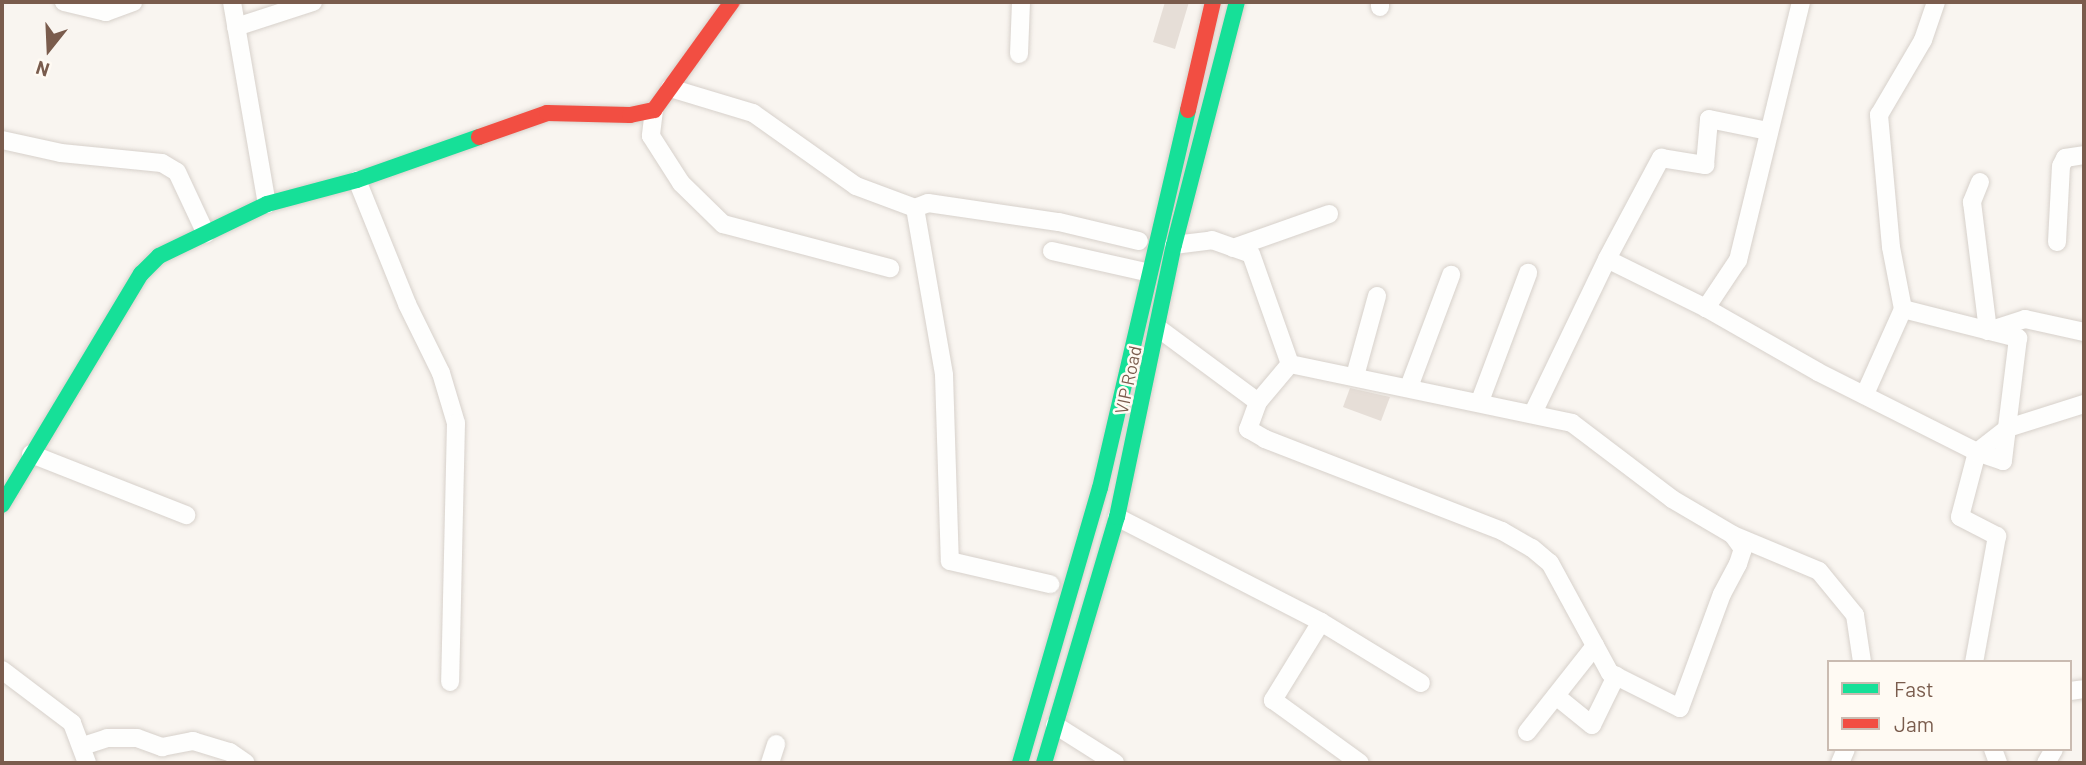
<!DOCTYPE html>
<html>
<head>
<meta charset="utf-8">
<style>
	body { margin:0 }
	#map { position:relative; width:2086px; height:765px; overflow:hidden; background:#f9f5f0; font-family:Barlow,sans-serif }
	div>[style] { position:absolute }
	.building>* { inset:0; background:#e6ded7 }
	.roads { filter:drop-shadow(0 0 2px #d7d1cb) drop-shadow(0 0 2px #d7d1cb) }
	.street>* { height:18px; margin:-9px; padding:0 9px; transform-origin:9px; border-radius:9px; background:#fefefd }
	.fast>* { height:16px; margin:-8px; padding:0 8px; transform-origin:8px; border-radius:8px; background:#16e098 }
	.jam>* { height:16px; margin:-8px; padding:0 8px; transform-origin:8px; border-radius:8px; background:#f24e42 }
	span { translate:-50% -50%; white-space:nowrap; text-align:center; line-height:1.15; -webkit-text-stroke:5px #fffaf3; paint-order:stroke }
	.street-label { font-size:18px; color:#7a5c4d }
	.frame { position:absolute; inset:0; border:4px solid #7a5c4d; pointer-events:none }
	.legend { position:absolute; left:1827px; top:660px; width:245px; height:91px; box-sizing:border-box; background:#fffaf3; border:2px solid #cabbb1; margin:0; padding:9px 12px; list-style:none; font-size:21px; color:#7a5c4d }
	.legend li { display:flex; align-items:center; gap:14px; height:35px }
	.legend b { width:35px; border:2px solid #cabbb1 }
	.north { position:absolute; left:14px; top:14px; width:70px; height:70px; -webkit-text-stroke:5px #fffaf3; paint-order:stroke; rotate:198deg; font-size:19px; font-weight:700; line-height:28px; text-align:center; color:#7a5c4d }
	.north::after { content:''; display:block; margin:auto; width:24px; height:32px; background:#7a5c4d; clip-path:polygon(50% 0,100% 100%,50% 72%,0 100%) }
</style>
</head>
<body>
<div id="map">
	<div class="building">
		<div style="clip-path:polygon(1165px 2px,1189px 2px,1175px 49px,1153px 42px)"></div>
		<div style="clip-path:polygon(1350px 388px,1390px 397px,1381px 421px,1343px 407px)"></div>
	</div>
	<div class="roads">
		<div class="street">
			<div style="left:64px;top:2px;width:43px;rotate:13.4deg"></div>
			<div style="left:106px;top:12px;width:29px;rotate:-20deg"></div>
			<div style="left:232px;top:2px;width:205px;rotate:80.2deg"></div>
			<div style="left:1380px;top:2px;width:5px;rotate:90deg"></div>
			<div style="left:1801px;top:2px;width:266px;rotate:103.7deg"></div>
			<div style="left:1738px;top:260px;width:58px;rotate:123.7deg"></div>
			<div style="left:1706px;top:308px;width:129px;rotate:29.7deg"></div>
			<div style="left:1818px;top:372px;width:178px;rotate:26.7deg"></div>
			<div style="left:1977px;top:452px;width:67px;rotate:104.7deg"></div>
			<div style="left:1960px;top:517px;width:42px;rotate:27.2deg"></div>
			<div style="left:1997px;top:536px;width:128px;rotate:100.3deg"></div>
			<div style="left:236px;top:27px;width:81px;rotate:-18deg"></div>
			<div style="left:1019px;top:54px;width:52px;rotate:-87.8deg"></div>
			<div style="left:670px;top:88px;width:87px;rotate:16.8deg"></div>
			<div style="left:753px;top:113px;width:126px;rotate:35.3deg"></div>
			<div style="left:856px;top:186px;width:63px;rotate:20.4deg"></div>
			<div style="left:915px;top:208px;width:14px;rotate:-21deg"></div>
			<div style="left:928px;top:203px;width:132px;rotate:8.3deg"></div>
			<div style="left:1059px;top:222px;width:82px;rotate:13.4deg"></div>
			<div style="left:654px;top:110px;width:26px;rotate:97deg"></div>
			<div style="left:651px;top:136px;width:56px;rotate:57.4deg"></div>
			<div style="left:681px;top:183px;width:59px;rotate:44.3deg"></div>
			<div style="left:723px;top:224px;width:173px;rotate:14.8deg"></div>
			<div style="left:2px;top:140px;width:60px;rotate:12.4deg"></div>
			<div style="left:61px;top:153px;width:101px;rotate:5.7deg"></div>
			<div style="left:162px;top:163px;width:17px;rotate:31deg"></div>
			<div style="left:177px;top:172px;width:68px;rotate:64.9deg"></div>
			<div style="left:357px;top:180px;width:134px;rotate:68deg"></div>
			<div style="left:407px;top:304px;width:77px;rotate:63.8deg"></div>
			<div style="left:441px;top:373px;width:52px;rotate:73.3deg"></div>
			<div style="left:456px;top:423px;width:259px;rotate:91.3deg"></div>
			<div style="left:1980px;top:182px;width:22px;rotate:112deg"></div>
			<div style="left:1972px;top:202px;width:130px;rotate:82.9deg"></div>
			<div style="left:1988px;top:331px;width:39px;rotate:-18deg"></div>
			<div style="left:2025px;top:319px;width:60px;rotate:12.4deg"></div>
			<div style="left:915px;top:208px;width:169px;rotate:80.1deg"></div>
			<div style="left:944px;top:375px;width:186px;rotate:88.2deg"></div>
			<div style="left:950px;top:561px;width:103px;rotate:13deg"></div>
			<div style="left:2057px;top:242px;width:76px;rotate:-87deg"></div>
			<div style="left:2061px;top:166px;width:9px;rotate:-63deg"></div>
			<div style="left:2065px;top:158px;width:19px;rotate:-9deg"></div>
			<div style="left:1174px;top:245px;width:38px;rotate:-7deg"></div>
			<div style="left:1212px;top:240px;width:41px;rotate:19.7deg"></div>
			<div style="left:1251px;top:254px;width:117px;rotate:70.5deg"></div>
			<div style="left:1233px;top:248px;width:102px;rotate:-19.5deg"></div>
			<div style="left:1052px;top:251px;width:96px;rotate:12.6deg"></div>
			<div style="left:1706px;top:308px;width:110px;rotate:-153.7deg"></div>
			<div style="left:1607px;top:259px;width:115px;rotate:-61.9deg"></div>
			<div style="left:1661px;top:158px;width:45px;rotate:9deg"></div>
			<div style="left:1705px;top:165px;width:46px;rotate:-85deg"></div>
			<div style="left:1709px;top:119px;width:60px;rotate:11.5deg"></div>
			<div style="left:1903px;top:309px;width:119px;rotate:14.2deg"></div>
			<div style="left:2018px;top:338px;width:124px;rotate:97deg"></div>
			<div style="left:2003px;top:461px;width:28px;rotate:-161deg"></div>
			<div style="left:1158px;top:328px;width:124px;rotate:36.5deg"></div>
			<div style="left:1258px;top:402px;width:50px;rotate:-49.9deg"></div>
			<div style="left:1290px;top:364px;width:288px;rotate:11.8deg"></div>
			<div style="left:1572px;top:423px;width:126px;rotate:37.2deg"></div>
			<div style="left:1672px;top:499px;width:71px;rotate:30.5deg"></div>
			<div style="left:1733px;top:535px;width:93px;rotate:22.7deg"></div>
			<div style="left:1819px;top:571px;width:57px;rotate:50.7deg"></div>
			<div style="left:1855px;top:615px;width:48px;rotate:81.5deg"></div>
			<div style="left:1355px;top:376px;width:83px;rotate:-74.6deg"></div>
			<div style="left:1409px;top:387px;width:120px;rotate:-69.4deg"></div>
			<div style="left:1865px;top:394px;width:93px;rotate:-65.9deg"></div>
			<div style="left:1903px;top:309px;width:63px;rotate:-101deg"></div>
			<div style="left:1891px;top:247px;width:133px;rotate:-95.2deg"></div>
			<div style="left:1879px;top:115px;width:87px;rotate:-59.6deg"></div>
			<div style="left:1923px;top:40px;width:40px;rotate:-71.1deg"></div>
			<div style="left:1480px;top:401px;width:137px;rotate:-69.4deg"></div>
			<div style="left:1258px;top:402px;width:29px;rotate:110deg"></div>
			<div style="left:1248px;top:429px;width:20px;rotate:30deg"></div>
			<div style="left:1265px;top:439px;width:254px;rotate:21.2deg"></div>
			<div style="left:1502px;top:531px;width:34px;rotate:30deg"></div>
			<div style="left:1532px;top:548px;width:23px;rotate:40deg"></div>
			<div style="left:1550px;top:563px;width:125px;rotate:61.4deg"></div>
			<div style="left:1610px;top:673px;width:78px;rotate:26.6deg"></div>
			<div style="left:1680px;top:708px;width:121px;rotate:-69.8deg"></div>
			<div style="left:1722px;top:594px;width:34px;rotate:-62deg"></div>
			<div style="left:1738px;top:564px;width:16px;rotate:-72deg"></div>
			<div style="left:1743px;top:549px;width:17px;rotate:-126deg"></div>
			<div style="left:1533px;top:413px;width:171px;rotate:-64.3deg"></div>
			<div style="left:1977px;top:452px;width:39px;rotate:-38deg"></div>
			<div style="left:2008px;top:428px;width:80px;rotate:-17.5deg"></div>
			<div style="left:31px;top:454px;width:167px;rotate:21.5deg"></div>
			<div style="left:1117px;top:517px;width:229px;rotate:27.2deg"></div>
			<div style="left:1321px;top:622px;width:92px;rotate:121.6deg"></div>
			<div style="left:1273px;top:700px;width:107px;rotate:35.9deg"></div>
			<div style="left:1321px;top:622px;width:117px;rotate:31.4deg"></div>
			<div style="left:2px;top:670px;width:88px;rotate:37.1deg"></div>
			<div style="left:72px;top:723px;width:43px;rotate:69.4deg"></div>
			<div style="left:2070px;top:691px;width:14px;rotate:-8deg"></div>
			<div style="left:1556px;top:696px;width:46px;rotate:38.9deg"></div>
			<div style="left:1592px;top:725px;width:55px;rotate:-63.9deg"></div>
			<div style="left:1055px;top:725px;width:71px;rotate:32.3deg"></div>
			<div style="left:1527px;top:732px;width:110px;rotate:-51.7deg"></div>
			<div style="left:83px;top:746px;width:25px;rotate:-18deg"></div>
			<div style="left:107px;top:738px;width:30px"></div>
			<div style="left:137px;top:738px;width:27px;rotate:20deg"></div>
			<div style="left:162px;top:747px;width:32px;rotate:-11deg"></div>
			<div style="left:193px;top:741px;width:39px;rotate:17deg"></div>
			<div style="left:230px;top:752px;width:19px;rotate:35deg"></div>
			<div style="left:1993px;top:749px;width:15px;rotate:70deg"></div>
			<div style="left:770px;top:763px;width:20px;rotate:-72deg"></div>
			<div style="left:1840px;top:763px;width:15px;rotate:-67deg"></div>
			<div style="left:2046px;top:763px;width:16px;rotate:-60deg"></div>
		</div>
		<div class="fast">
			<div style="left:2px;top:505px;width:270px;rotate:-59deg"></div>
			<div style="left:141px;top:274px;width:25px;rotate:-45deg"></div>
			<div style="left:159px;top:256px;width:120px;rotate:-25.7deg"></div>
			<div style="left:267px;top:204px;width:93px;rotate:-14.9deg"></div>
			<div style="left:357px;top:180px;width:129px;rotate:-19.4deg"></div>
			<div style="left:1020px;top:763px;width:286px;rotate:-73.8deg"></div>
			<div style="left:1100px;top:488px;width:388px;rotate:-76.9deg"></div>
			<div style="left:1044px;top:763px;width:257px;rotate:-73.5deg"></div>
			<div style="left:1117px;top:517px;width:278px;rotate:-78.2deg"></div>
			<div style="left:1174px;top:245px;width:251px;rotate:-75.5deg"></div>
		</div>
		<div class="jam">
			<div style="left:1188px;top:110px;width:111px;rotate:-77deg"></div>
			<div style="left:479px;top:137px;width:72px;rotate:-19.4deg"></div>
			<div style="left:547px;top:113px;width:83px;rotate:1.4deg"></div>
			<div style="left:630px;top:115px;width:25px;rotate:-12deg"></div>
			<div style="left:654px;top:110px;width:133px;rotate:-54.2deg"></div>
		</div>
	</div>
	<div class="street-label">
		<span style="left:1128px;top:380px;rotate:-78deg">VIP Road</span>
	</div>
	<div class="frame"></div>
	<ul class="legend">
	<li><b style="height:9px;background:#16e098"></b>Fast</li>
	<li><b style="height:9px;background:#f24e42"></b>Jam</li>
	</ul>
	<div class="north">N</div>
</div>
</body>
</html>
